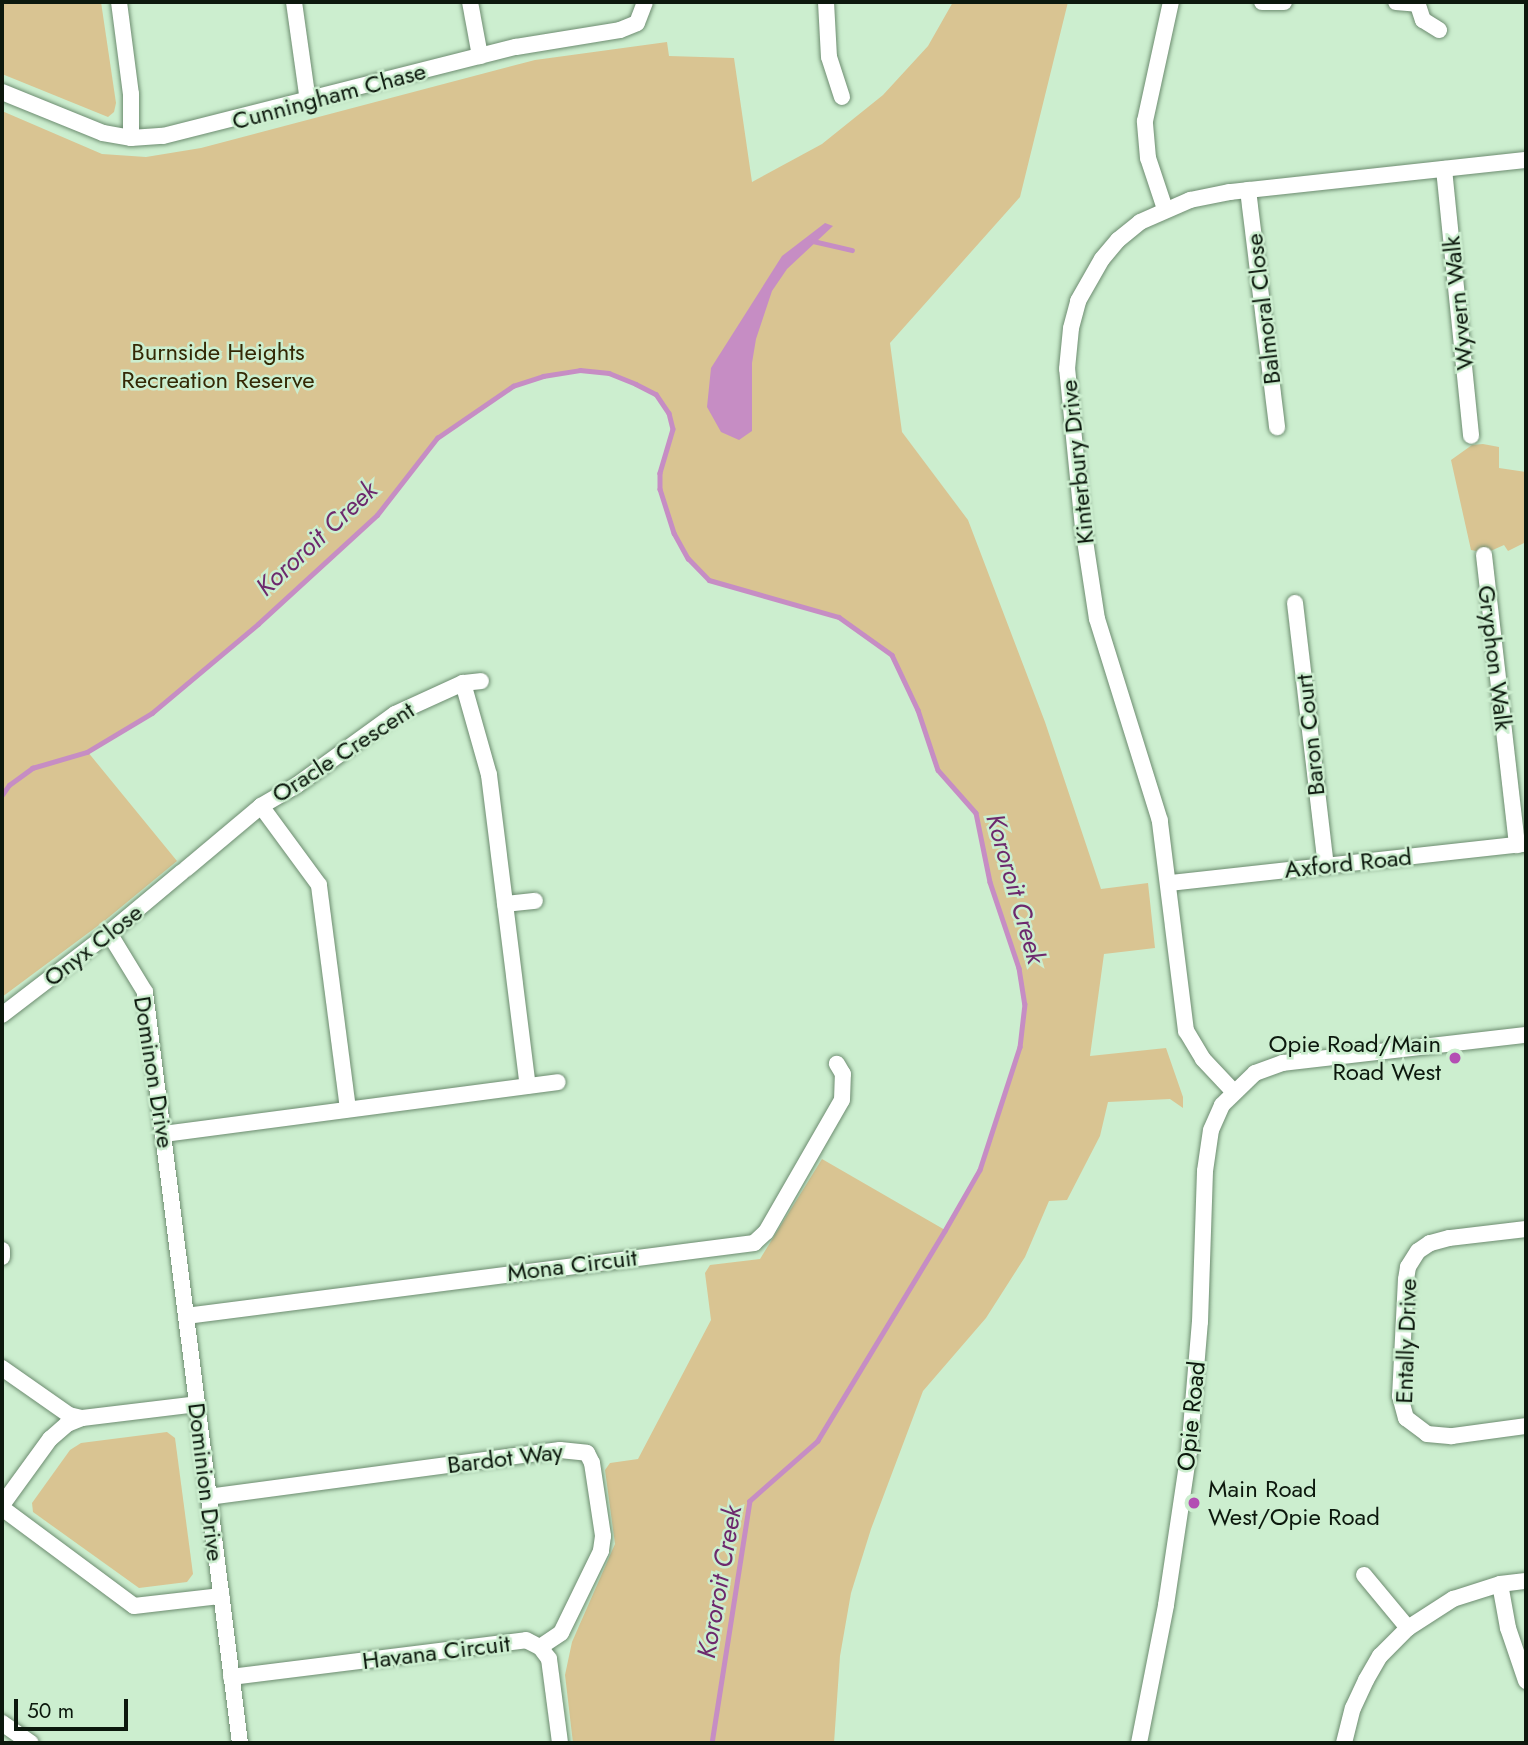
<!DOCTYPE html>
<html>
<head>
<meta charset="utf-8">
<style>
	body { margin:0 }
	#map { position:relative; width:1528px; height:1745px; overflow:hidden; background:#cceecf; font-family:Jost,sans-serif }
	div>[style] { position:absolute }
	.green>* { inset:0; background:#d9c492 }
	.water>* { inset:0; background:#c68dc4 }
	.stream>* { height:4.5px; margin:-2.25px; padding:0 2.25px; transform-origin:2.25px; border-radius:2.25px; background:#c68dc4 }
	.roads { filter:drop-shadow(0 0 2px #6d8c70) drop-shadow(0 0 2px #6d8c70) }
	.minor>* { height:16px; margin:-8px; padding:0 8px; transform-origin:8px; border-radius:8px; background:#fff }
	.dots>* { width:19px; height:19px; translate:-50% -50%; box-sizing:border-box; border:4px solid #cceecf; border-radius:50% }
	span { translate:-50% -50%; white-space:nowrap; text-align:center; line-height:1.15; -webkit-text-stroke:5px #cceecf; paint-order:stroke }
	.street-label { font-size:24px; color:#0c180d }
	.park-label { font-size:24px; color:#342805 }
	.poi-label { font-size:24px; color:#0c180d }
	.right { translate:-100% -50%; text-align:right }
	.left { translate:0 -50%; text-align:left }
	.water-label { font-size:26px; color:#6d296d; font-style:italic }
	.frame { position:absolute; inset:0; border:4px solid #0c180d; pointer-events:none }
	.scale { position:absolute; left:14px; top:1699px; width:114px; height:32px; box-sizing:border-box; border:4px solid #0c180d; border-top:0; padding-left:9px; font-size:21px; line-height:24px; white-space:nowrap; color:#0c180d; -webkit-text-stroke:5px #cceecf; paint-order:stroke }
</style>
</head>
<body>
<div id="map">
	<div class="green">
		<div style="clip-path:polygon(2px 2px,101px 2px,116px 103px,114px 112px,108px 117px,2px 74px)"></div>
		<div style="clip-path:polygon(953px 2px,1068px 2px,1020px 197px,890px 343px,902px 432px,968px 520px,1045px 722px,1101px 889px,1148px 883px,1155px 948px,1104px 954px,1090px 1056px,1166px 1048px,1183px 1097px,1183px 1108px,1170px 1099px,1108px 1102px,1100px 1136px,1067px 1200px,1049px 1201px,1025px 1257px,986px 1318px,923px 1391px,871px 1529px,851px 1593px,840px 1656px,834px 1743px,573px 1743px,565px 1675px,572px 1642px,615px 1544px,605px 1470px,610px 1463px,638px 1459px,711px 1320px,705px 1273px,710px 1265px,760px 1259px,822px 1159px,945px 1230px,980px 1170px,1016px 1063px,1025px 1004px,1019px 968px,990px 882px,976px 814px,938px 770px,918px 710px,893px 655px,839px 617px,709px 580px,688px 558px,674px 533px,660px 489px,660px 473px,673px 429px,669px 413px,656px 394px,609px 373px,580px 370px,543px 376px,513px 386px,437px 438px,377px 515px,258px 624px,152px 713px,87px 751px,177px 861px,103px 922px,2px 997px,2px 111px,102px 154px,146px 157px,201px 148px,535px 60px,667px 42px,669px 56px,734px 58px,752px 182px,822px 144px,883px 95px,928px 46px)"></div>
		<div style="clip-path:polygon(1483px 444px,1499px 447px,1499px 468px,1526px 472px,1526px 542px,1508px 551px,1504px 545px,1486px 553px,1471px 550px,1451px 460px,1472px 445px)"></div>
		<div style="clip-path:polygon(167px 1432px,175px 1438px,193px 1574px,187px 1582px,139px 1588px,33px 1512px,32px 1503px,70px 1450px,81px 1443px)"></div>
	</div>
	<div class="water">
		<div style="clip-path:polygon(825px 223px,833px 226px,787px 269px,772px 291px,756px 339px,752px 363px,752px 431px,739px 440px,721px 432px,707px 407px,711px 368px,782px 256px)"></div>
	</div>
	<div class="stream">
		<div style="left:813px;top:241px;width:40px;rotate:13deg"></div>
		<div style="left:2px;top:795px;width:12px;rotate:-55deg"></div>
		<div style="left:9px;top:785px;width:29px;rotate:-36deg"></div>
		<div style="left:32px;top:768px;width:57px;rotate:-16.2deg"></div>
		<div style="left:87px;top:752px;width:76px;rotate:-31deg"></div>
		<div style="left:152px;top:713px;width:138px;rotate:-40deg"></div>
		<div style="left:258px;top:624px;width:161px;rotate:-42.5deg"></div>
		<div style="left:377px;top:515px;width:98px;rotate:-52.1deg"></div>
		<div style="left:437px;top:438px;width:92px;rotate:-34.4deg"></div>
		<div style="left:513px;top:386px;width:32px;rotate:-18deg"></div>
		<div style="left:543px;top:376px;width:37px;rotate:-9deg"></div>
		<div style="left:580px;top:370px;width:29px;rotate:6deg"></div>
		<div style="left:609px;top:373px;width:29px;rotate:22deg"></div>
		<div style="left:636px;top:384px;width:22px;rotate:27deg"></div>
		<div style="left:656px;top:394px;width:23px;rotate:56deg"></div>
		<div style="left:669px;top:413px;width:16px;rotate:76deg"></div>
		<div style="left:673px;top:429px;width:46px;rotate:106.5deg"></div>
		<div style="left:660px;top:473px;width:16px;rotate:90deg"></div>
		<div style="left:660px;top:489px;width:46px;rotate:72.3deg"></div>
		<div style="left:674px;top:533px;width:29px;rotate:61deg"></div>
		<div style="left:688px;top:558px;width:30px;rotate:46deg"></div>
		<div style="left:709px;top:580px;width:135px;rotate:15.9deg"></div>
		<div style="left:839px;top:617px;width:65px;rotate:35.6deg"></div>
		<div style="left:892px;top:655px;width:61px;rotate:64.7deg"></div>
		<div style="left:918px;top:710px;width:63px;rotate:71.6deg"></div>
		<div style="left:938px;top:770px;width:57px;rotate:48.5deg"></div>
		<div style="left:976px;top:813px;width:70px;rotate:78.5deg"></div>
		<div style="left:990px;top:882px;width:91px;rotate:71.4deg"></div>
		<div style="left:1019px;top:968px;width:36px;rotate:81deg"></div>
		<div style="left:1025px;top:1004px;width:43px;rotate:96.6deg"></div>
		<div style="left:1020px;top:1047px;width:129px;rotate:108deg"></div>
		<div style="left:980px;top:1170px;width:70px;rotate:119.8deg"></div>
		<div style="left:945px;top:1231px;width:245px;rotate:121.2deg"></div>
		<div style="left:818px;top:1441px;width:91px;rotate:138.6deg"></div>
		<div style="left:750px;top:1501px;width:245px;rotate:98.9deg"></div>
	</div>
	<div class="roads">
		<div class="minor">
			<div style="left:119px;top:2px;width:93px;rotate:82.6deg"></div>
			<div style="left:131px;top:94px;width:44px;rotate:90deg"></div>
			<div style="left:294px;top:2px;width:100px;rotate:82deg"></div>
			<div style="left:470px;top:2px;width:55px;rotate:79.5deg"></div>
			<div style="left:826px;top:2px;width:55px;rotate:86.9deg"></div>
			<div style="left:829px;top:57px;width:42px;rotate:72deg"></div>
			<div style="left:1262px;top:2px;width:22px"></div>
			<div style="left:1396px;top:2px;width:21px;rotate:5deg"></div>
			<div style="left:1417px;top:2px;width:19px;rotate:72deg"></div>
			<div style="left:1423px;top:20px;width:19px;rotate:32deg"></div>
			<div style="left:2px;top:92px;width:109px;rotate:22.1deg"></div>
			<div style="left:103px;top:133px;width:28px;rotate:10deg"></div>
			<div style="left:131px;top:138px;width:32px;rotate:-4deg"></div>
			<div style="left:163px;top:136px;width:364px;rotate:-14.2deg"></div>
			<div style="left:516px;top:47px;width:105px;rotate:-9.3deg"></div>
			<div style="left:620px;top:30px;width:18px;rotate:-22deg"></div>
			<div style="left:637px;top:23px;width:22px;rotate:-69deg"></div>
			<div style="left:1444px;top:169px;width:268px;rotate:84.2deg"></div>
			<div style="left:1248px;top:190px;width:239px;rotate:83deg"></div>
			<div style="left:1165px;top:209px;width:54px;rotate:-108.4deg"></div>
			<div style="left:1148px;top:158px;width:37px;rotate:-95deg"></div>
			<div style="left:1145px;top:121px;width:122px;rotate:-77.7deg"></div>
			<div style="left:1484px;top:555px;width:292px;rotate:83.5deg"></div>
			<div style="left:1295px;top:603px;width:265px;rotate:83.3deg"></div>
			<div style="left:463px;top:683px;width:18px;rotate:-6deg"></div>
			<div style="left:186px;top:869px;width:98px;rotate:-40deg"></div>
			<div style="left:1170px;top:883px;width:358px;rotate:-6.3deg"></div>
			<div style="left:505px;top:904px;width:30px;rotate:-6deg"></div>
			<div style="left:109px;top:933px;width:69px;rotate:58.6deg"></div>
			<div style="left:145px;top:992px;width:757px;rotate:82.79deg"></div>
			<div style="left:2px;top:1015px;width:135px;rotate:-37.5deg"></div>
			<div style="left:109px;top:933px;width:95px;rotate:-39.9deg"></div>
			<div style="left:1233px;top:1091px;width:44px;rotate:-133.2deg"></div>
			<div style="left:1203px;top:1059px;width:33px;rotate:-121deg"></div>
			<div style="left:1186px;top:1031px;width:212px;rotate:-97.1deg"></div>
			<div style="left:1160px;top:821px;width:212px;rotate:-107.3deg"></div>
			<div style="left:1097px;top:619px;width:92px;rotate:-98.7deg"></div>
			<div style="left:1083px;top:528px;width:160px;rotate:-95.7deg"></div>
			<div style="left:1067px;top:369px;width:41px;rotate:-84.4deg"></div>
			<div style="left:1071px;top:328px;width:28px;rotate:-75deg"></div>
			<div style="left:1078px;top:301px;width:48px;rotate:-60.3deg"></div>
			<div style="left:1102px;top:259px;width:25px;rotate:-50deg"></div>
			<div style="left:1118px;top:240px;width:28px;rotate:-39deg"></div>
			<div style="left:1140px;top:222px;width:55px;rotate:-23.7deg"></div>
			<div style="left:1190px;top:200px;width:41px;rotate:-11.3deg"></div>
			<div style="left:1230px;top:192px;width:298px;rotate:-6.2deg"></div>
			<div style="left:348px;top:1109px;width:226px;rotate:-97.4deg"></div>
			<div style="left:319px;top:885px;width:98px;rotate:-126.3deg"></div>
			<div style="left:261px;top:806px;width:42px;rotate:-30.3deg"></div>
			<div style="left:297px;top:785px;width:121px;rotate:-35.9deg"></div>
			<div style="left:395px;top:714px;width:75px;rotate:-24.5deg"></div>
			<div style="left:463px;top:683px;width:96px;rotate:74.2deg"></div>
			<div style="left:489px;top:775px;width:313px;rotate:82.9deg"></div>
			<div style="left:164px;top:1134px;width:397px;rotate:-7.5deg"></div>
			<div style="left:1526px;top:1229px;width:78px;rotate:173.3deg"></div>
			<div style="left:1449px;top:1238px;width:20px;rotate:165deg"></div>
			<div style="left:1430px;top:1243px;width:14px;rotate:146deg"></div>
			<div style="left:1418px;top:1251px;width:19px;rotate:122deg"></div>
			<div style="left:1408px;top:1267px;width:12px;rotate:99deg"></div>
			<div style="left:1406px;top:1279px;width:117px;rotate:92.9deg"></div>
			<div style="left:1400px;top:1396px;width:23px;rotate:75deg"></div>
			<div style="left:1406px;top:1418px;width:26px;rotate:37deg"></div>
			<div style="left:1427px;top:1434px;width:25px;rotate:5deg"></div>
			<div style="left:1452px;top:1436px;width:75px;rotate:-7.7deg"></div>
			<div style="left:2px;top:1250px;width:7px;rotate:90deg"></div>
			<div style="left:186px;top:1316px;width:573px;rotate:-7.32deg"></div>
			<div style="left:754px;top:1243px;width:16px;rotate:-43deg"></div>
			<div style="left:766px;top:1232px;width:152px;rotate:-60.1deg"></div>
			<div style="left:842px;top:1100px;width:26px;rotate:-88deg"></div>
			<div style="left:843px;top:1074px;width:12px;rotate:-121deg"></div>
			<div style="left:2px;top:1368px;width:82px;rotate:35deg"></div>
			<div style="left:69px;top:1415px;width:13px;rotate:13deg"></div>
			<div style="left:208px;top:1497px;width:355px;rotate:-7.6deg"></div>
			<div style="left:560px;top:1450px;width:27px;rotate:6deg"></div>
			<div style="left:587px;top:1453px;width:11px;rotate:63deg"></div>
			<div style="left:592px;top:1463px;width:74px;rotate:81.4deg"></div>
			<div style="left:603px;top:1536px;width:15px;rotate:98deg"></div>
			<div style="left:601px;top:1551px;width:91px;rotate:116deg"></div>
			<div style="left:561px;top:1633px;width:25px;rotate:146deg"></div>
			<div style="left:2px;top:1505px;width:82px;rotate:-54deg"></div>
			<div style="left:50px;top:1439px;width:23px;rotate:-41deg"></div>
			<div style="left:67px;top:1424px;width:16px;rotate:-22deg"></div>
			<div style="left:82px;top:1418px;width:116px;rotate:-6.9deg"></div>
			<div style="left:2px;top:1508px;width:164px;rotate:36.6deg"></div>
			<div style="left:134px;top:1606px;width:88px;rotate:-6.6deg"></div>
			<div style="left:1364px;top:1575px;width:69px;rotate:50.3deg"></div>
			<div style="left:1500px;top:1584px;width:45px;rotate:79.7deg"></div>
			<div style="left:1508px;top:1628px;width:56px;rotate:71.2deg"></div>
			<div style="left:231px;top:1677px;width:297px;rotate:-7.1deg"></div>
			<div style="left:526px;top:1640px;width:16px;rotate:27deg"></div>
			<div style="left:540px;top:1647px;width:15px;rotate:53deg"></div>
			<div style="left:549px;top:1659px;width:85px;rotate:82.5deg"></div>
			<div style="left:2px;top:1723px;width:35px;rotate:35deg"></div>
			<div style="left:1139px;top:1743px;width:141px;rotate:-78.9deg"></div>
			<div style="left:1166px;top:1605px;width:155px;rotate:-81.5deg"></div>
			<div style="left:1189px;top:1452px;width:130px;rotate:-85.2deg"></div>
			<div style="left:1200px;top:1322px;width:151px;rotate:-88.1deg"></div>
			<div style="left:1205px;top:1171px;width:41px;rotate:-81.7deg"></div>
			<div style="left:1211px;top:1130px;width:27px;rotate:-66deg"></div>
			<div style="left:1222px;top:1105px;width:46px;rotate:-44.1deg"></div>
			<div style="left:1255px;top:1073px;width:30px;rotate:-20deg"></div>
			<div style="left:1283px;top:1063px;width:245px;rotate:-6.6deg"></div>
			<div style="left:1344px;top:1743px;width:36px;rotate:-76deg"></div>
			<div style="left:1353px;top:1708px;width:31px;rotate:-65deg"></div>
			<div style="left:1366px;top:1680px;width:28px;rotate:-60deg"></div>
			<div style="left:1380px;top:1656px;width:40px;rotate:-45deg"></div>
			<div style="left:1408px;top:1628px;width:54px;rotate:-32.8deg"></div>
			<div style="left:1453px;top:1599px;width:49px;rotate:-17.7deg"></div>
			<div style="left:1500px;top:1584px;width:26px;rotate:-7deg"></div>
		</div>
	</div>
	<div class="dots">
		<div style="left:1455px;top:1058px;background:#b34eb3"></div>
		<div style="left:1194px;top:1503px;background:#b34eb3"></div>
	</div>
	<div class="street-label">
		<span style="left:329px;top:96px;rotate:-15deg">Cunningham Chase</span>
		<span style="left:1458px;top:303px;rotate:-96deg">Wyvern Walk</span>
		<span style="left:1263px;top:309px;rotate:-97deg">Balmoral Close</span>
		<span style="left:1077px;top:462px;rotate:-96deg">Kinterbury Drive</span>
		<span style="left:1495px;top:658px;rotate:83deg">Gryphon Walk</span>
		<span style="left:1310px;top:735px;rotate:-96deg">Baron Court</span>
		<span style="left:343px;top:752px;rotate:-33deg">Oracle Crescent</span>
		<span style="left:1348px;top:863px;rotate:-6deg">Axford Road</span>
		<span style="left:93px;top:945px;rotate:-38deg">Onyx Close</span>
		<span style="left:154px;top:1072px;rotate:81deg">Dominon Drive</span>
		<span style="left:572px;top:1265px;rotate:-7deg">Mona Circuit</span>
		<span style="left:1406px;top:1341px;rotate:-88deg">Entally Drive</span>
		<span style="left:1191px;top:1416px;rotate:-84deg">Opie Road</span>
		<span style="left:505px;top:1458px;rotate:-7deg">Bardot Way</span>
		<span style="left:206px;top:1482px;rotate:83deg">Dominion Drive</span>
		<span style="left:436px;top:1652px;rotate:-7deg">Havana Circuit</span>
	</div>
	<div class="park-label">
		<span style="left:218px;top:366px">Burnside Heights<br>Recreation Reserve</span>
	</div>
	<div class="poi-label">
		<span class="right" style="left:1441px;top:1058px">Opie Road/Main<br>Road West</span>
		<span class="left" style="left:1208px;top:1503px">Main Road<br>West/Opie Road</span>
	</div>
	<div class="water-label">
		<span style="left:317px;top:539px;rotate:-43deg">Kororoit Creek</span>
		<span style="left:1015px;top:889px;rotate:74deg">Kororoit Creek</span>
		<span style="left:720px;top:1582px;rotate:-80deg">Kororoit Creek</span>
	</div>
	<div class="frame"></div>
	<div class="scale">50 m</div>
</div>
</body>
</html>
